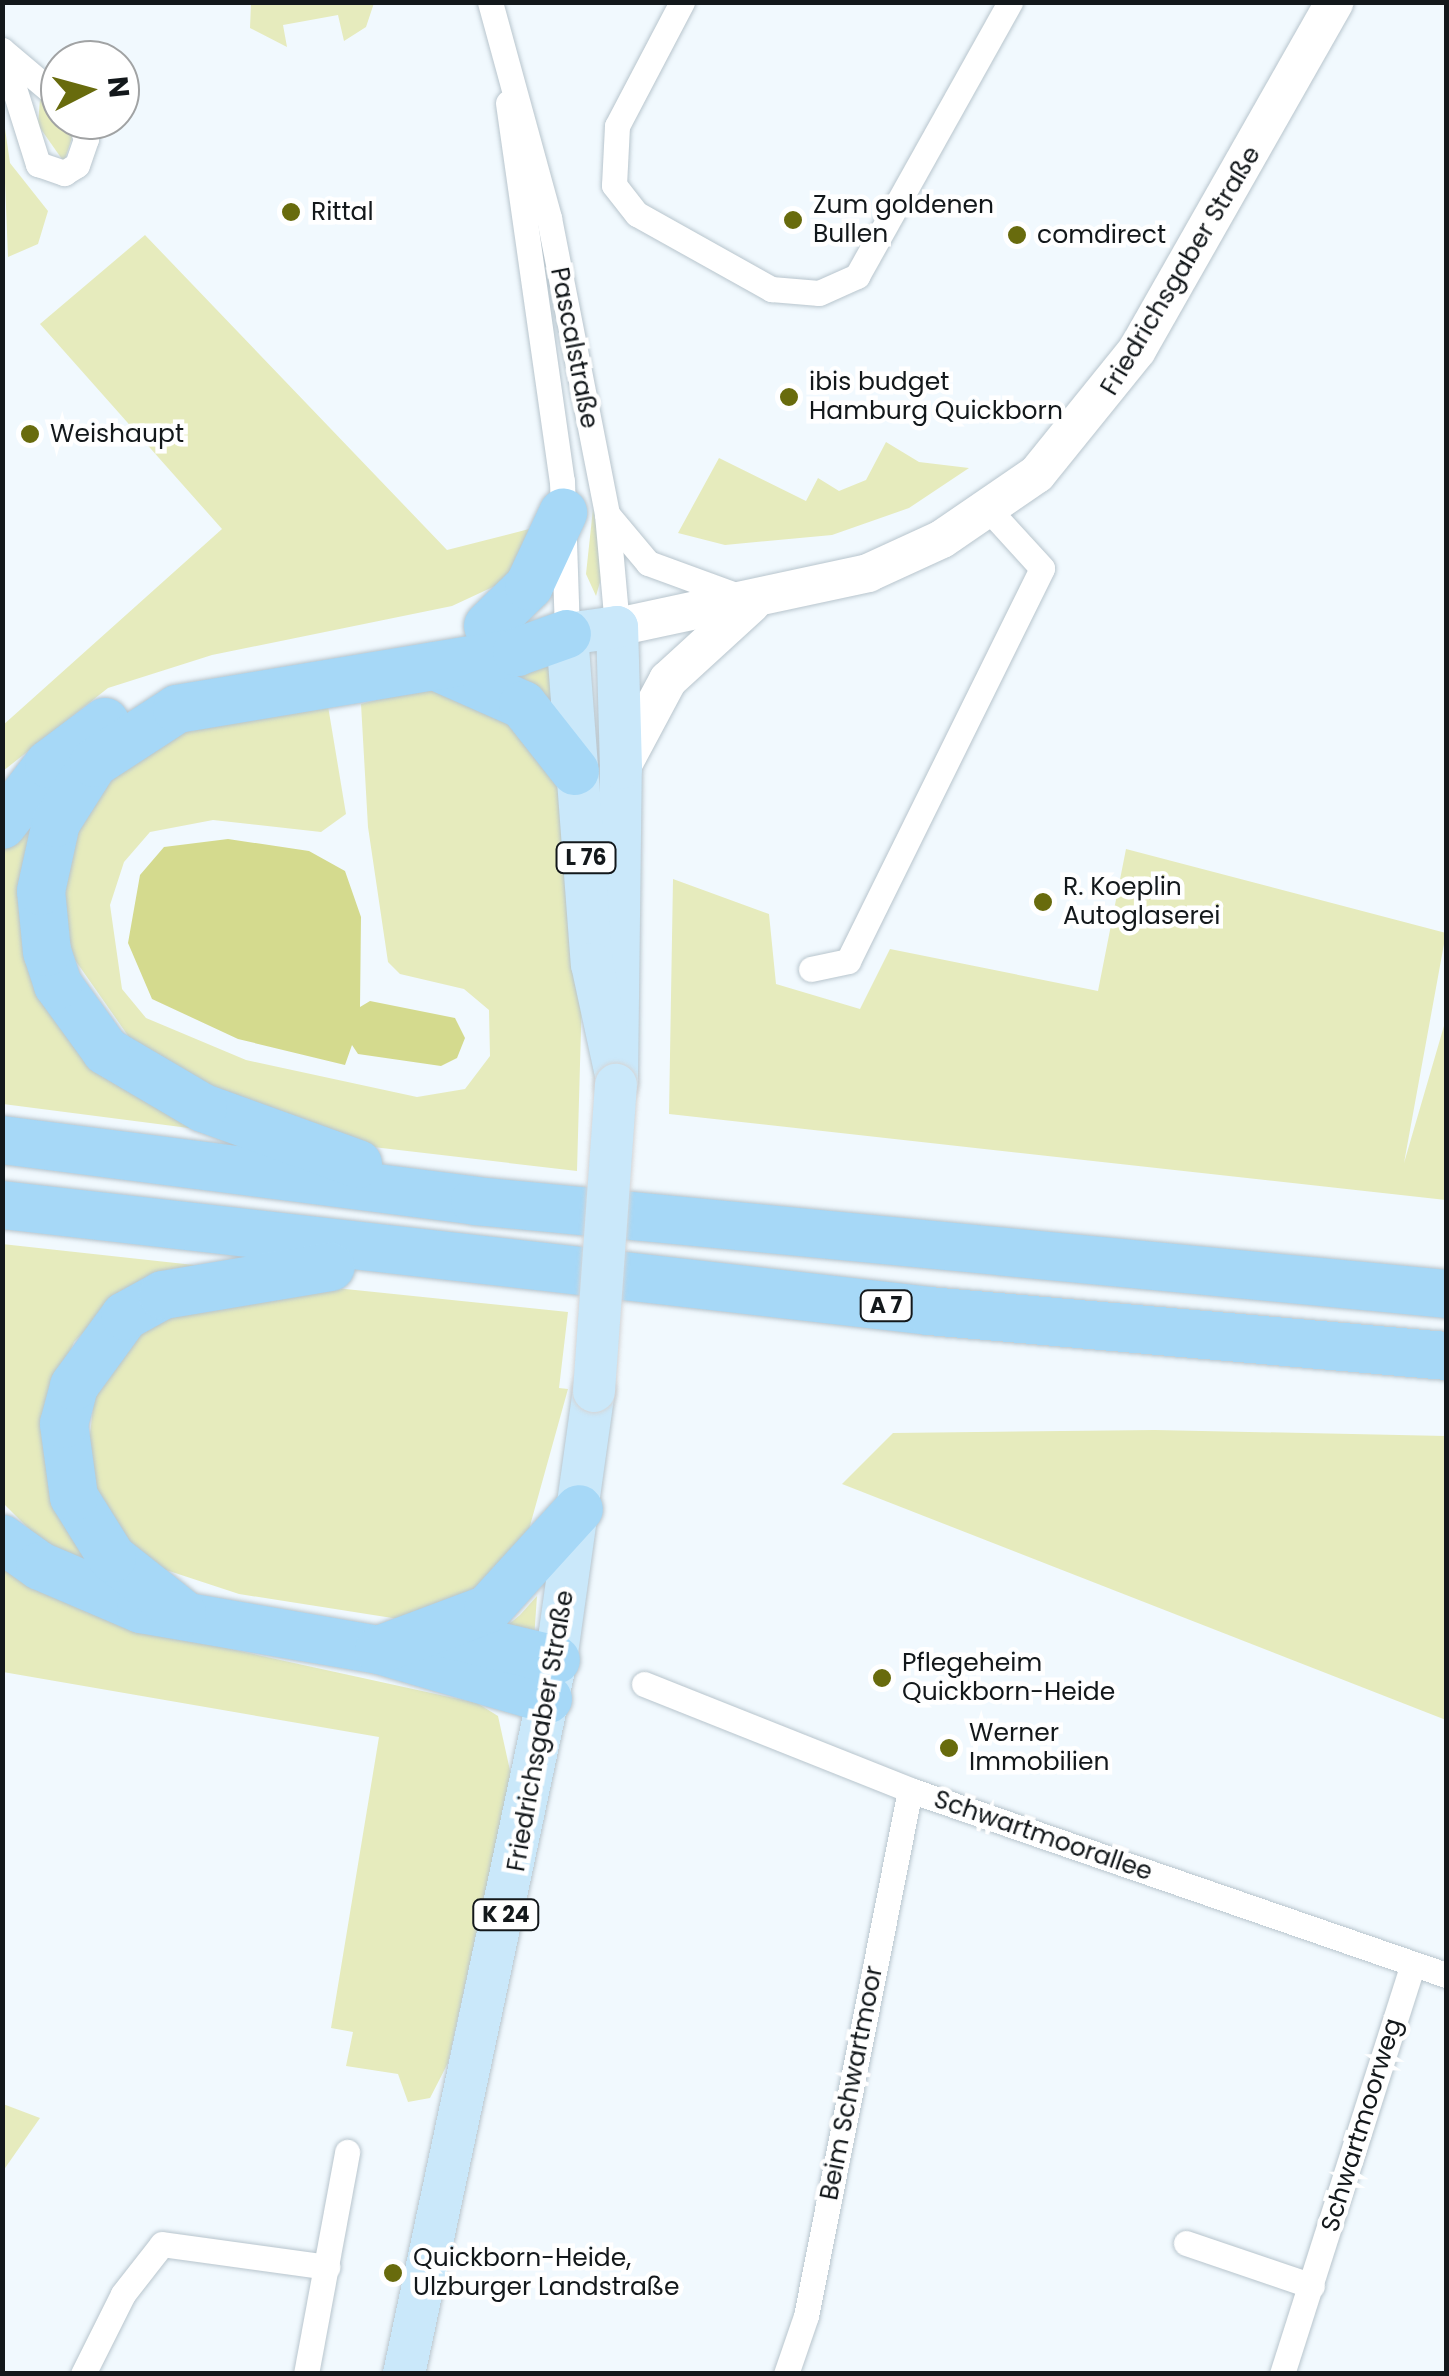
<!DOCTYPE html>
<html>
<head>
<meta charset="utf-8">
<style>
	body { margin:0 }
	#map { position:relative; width:1449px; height:2376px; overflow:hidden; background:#f1f9fe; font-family:Poppins,sans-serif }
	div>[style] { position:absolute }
	.green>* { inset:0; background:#e6ebbd }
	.water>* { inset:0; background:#d4da8e }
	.roads { filter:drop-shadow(0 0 2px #b8c5cd) drop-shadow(0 0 2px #b8c5cd) }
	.minor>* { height:25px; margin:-12.5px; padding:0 12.5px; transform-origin:12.5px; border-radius:12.5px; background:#fff }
	.secondary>* { height:38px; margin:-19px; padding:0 19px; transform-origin:19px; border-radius:19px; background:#fff }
	.primary>* { height:42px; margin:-21px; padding:0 21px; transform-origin:21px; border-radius:21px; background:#cae8fa }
	.motorway>* { height:48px; margin:-24px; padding:0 24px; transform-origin:24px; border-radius:24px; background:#a6d8f7 }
	.bridges { filter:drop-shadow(0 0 2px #d5d5d6) drop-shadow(0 0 2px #d5d5d6) }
	.primary-bridge>* { height:42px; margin:-21px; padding:0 21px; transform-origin:21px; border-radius:21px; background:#cae8fa }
	.dots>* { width:28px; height:28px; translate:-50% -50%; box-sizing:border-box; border:5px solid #fff; border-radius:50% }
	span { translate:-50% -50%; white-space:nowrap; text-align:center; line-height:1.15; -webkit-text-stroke:9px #fff; paint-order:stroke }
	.shield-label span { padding:2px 8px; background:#fff; border:2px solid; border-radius:8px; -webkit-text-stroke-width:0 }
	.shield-label { font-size:22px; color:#13181b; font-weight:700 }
	.poi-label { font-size:25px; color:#13181b }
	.left { translate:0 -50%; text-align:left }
	.street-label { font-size:25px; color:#13181b }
	.frame { position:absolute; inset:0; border:5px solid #13181b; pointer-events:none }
	.north { position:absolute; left:40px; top:40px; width:100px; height:100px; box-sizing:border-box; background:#fff; border:2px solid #a1a3a4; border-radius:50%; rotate:84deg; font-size:28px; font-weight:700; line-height:40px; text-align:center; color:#13181b }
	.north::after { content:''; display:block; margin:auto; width:35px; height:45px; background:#686b0d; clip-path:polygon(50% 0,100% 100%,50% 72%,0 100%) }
</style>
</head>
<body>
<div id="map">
	<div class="green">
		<div style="clip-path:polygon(251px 3px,251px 2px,374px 3px,366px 27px,344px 41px,338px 15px,283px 25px,287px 47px,250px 28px)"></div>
		<div style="clip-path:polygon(40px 99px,73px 135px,64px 162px,38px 125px)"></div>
		<div style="clip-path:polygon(2px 108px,10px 163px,48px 211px,38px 244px,8px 257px)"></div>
		<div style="clip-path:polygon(145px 235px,447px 550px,537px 527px,510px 579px,452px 606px,212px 655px,108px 688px,3px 771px,2px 726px,222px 529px,40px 324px)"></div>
		<div style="clip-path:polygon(886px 442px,919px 462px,969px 468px,909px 508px,832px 535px,725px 545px,678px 533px,719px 458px,806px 501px,818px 478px,839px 491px,866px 480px)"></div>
		<div style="clip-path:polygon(593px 509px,604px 568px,596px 596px,586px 574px)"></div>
		<div style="clip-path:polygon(549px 665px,556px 709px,508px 669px)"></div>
		<div style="clip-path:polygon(422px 688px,505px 709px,560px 785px,583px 958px,577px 1171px,356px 1145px,274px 1124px,131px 1040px,73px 957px,62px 903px,68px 858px,87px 805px,136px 753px,214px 718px,328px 706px,346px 814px,321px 832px,213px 820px,150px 832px,124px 862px,110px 905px,122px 989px,146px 1018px,246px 1060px,417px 1097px,465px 1089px,490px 1056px,489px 1010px,464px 989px,400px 974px,388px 962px,368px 827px,361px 704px)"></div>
		<div style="clip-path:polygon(49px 783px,26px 939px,212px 1131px,3px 1104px,2px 850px)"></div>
		<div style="clip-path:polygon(1126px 849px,1446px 933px,1404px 1163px,1446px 1019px,1446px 1200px,669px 1114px,673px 879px,769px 914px,776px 984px,860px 1009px,890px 949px,1098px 991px)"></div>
		<div style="clip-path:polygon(2px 1244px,203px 1266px,113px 1303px,74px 1342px,50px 1396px,133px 1593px,63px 1563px,3px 1503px)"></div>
		<div style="clip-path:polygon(326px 1287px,568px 1312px,559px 1388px,568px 1389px,528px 1533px,500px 1580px,405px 1620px,239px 1594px,163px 1569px,126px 1544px,86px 1470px,95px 1390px,126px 1345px,173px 1312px)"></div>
		<div style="clip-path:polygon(1155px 1430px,1446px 1436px,1446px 1720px,842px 1484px,893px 1433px)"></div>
		<div style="clip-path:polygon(2px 1562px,139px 1629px,477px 1703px,498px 1716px,511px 1775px,448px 2063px,430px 2098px,408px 2102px,398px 2074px,346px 2066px,353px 2032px,331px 2028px,379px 1737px,3px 1672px)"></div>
		<div style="clip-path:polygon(537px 1596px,534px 1639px,503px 1629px,520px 1615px)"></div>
		<div style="clip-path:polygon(3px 2104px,40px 2118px,3px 2171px)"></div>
	</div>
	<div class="water">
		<div style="clip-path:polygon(228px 839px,309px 851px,345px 871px,361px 917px,360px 1007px,370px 1001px,455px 1018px,465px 1038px,457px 1058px,441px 1066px,358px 1054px,352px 1045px,345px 1065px,238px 1039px,152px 999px,128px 943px,140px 875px,164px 847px)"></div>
	</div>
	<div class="roads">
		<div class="minor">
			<div style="left:490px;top:2px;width:224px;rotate:74.7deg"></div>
			<div style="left:549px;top:218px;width:302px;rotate:78.9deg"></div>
			<div style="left:607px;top:514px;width:113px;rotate:84.9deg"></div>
			<div style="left:682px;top:2px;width:140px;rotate:117.7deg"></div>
			<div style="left:617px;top:126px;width:59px;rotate:92.9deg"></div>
			<div style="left:614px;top:185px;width:37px;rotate:52deg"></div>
			<div style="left:637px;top:214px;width:154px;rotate:29.2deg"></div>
			<div style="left:771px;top:289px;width:48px;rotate:4.8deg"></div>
			<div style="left:819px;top:293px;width:42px;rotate:-24.1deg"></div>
			<div style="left:857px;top:276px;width:314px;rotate:-60.8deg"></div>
			<div style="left:2px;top:50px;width:120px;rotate:72.5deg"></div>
			<div style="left:38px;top:164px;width:28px;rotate:19deg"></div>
			<div style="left:64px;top:173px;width:15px;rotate:-32deg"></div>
			<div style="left:77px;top:165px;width:28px;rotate:-71deg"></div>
			<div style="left:86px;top:139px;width:20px;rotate:-110deg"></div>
			<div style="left:2px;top:50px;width:76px;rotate:40.2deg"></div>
			<div style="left:508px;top:103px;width:382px;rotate:81.9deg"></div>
			<div style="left:562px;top:481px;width:153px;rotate:88.1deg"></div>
			<div style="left:607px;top:514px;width:64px;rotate:50.1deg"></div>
			<div style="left:648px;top:563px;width:96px;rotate:20.1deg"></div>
			<div style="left:811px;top:969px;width:38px;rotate:-12deg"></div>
			<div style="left:848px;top:961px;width:438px;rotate:-63.7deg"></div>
			<div style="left:1042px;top:568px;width:77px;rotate:-132.4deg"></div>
			<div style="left:644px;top:1684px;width:286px;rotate:21.7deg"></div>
			<div style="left:910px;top:1790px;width:567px;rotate:19.04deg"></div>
			<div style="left:1186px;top:2243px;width:133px;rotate:18.8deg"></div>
			<div style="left:83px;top:2374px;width:89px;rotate:-63.4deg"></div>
			<div style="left:123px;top:2294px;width:63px;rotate:-52deg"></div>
			<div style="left:162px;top:2244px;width:167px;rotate:7.9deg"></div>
			<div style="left:306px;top:2374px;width:226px;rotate:-79.5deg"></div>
			<div style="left:786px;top:2374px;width:61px;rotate:-71deg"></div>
			<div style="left:806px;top:2316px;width:536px;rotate:-78.82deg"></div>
			<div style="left:1282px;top:2374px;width:430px;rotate:-72.3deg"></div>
		</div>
		<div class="secondary">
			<div style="left:617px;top:627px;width:257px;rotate:-12.1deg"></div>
			<div style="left:868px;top:573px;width:81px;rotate:-24.7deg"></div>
			<div style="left:942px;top:539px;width:115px;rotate:-34.4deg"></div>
			<div style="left:1037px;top:474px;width:159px;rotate:-51.1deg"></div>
			<div style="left:1137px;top:350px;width:400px;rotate:-60.4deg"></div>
			<div style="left:621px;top:768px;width:100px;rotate:-61.9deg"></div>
			<div style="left:668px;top:680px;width:113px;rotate:-42.5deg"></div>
		</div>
		<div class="primary">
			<div style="left:616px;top:1085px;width:5px;rotate:-79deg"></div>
			<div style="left:617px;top:1080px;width:312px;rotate:-89.3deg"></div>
			<div style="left:621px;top:768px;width:141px;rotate:-91.6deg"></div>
			<div style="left:617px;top:627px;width:50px;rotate:172deg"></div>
			<div style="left:567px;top:634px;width:331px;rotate:85.7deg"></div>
			<div style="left:592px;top:964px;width:119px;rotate:77.8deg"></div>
			<div style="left:404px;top:2374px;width:730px;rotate:-77.98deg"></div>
			<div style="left:556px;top:1660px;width:272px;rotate:-82deg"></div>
		</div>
		<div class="motorway">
			<div style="left:488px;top:626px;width:57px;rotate:-44.3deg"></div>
			<div style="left:529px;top:586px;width:81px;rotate:-65deg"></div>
			<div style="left:435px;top:666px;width:96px;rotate:23.9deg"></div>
			<div style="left:523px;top:705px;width:84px;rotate:51.8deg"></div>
			<div style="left:2px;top:825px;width:77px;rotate:-52.4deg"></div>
			<div style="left:49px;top:764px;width:70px;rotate:-36.9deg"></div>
			<div style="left:2px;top:1140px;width:477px;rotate:7.3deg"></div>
			<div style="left:475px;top:1201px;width:975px;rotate:5.47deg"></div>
			<div style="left:358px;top:1164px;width:165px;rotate:-160.1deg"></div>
			<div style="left:203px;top:1108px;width:113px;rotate:-149.6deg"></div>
			<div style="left:106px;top:1051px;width:82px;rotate:-126deg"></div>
			<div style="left:58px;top:985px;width:35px;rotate:-108deg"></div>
			<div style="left:47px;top:952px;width:61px;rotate:-95.6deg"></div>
			<div style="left:41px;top:891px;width:70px;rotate:-77.6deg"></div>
			<div style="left:56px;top:823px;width:71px;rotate:-57.7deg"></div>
			<div style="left:94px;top:763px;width:99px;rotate:-33deg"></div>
			<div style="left:177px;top:709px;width:345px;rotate:-9.5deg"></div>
			<div style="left:517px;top:652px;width:53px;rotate:-19.8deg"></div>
			<div style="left:2px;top:1205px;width:933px;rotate:6.52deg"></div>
			<div style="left:929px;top:1311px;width:519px;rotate:4.97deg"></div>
			<div style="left:2px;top:1539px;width:47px;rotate:35.4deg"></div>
			<div style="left:40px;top:1566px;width:110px;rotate:23.1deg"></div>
			<div style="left:141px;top:1609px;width:242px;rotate:9.8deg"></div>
			<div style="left:379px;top:1650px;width:176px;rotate:16.2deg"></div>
			<div style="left:182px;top:1613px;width:89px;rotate:-141.8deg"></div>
			<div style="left:112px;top:1558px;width:72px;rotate:-121.9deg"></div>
			<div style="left:74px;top:1497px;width:74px;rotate:-97.8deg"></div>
			<div style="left:64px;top:1424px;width:39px;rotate:-75deg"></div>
			<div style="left:74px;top:1386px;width:87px;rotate:-53.9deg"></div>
			<div style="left:125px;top:1316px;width:43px;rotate:-28.9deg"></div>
			<div style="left:163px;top:1295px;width:170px;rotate:-9.5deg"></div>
			<div style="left:443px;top:1633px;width:116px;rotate:13.4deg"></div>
			<div style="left:379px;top:1650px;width:116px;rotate:-20.6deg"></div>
			<div style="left:488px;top:1609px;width:135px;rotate:-47.7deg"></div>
		</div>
	</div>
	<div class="bridges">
		<div class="primary-bridge">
			<div style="left:594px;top:1391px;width:307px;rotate:-85.9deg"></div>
		</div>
	</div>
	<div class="dots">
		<div style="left:291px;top:212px;background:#686b0d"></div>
		<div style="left:793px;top:220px;background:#686b0d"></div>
		<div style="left:1017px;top:235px;background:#686b0d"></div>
		<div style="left:789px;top:397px;background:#686b0d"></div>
		<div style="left:30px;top:434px;background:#686b0d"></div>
		<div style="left:1043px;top:902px;background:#686b0d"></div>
		<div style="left:882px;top:1678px;background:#686b0d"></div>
		<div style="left:949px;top:1748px;background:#686b0d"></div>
		<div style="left:393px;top:2273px;background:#686b0d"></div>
	</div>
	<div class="shield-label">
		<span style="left:586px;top:858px">L 76</span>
		<span style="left:886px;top:1306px">A 7</span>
		<span style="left:506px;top:1915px">K 24</span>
	</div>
	<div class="poi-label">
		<span class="left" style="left:813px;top:220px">Zum goldenen<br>Bullen</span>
		<span class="left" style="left:311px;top:212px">Rittal</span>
		<span class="left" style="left:1037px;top:235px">comdirect</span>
		<span class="left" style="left:809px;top:397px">ibis budget<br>Hamburg Quickborn</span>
		<span class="left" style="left:50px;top:434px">Weishaupt</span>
		<span class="left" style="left:1063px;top:902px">R. Koeplin<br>Autoglaserei</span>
		<span class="left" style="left:902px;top:1678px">Pflegeheim<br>Quickborn-Heide</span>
		<span class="left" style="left:969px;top:1748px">Werner<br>Immobilien</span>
		<span class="left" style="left:413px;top:2273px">Quickborn-Heide,<br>Ulzburger Landstraße</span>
	</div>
	<div class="street-label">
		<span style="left:1181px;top:271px;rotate:-59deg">Friedrichsgaber Straße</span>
		<span style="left:574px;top:348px;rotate:79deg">Pascalstraße</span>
		<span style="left:541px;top:1731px;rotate:-80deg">Friedrichsgaber Straße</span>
		<span style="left:1043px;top:1836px;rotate:19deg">Schwartmoorallee</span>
		<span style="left:852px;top:2083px;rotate:-79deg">Beim Schwartmoor</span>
		<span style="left:1362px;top:2125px;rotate:-73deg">Schwartmoorweg</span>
	</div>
	<div class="frame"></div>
	<div class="north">N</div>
</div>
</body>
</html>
